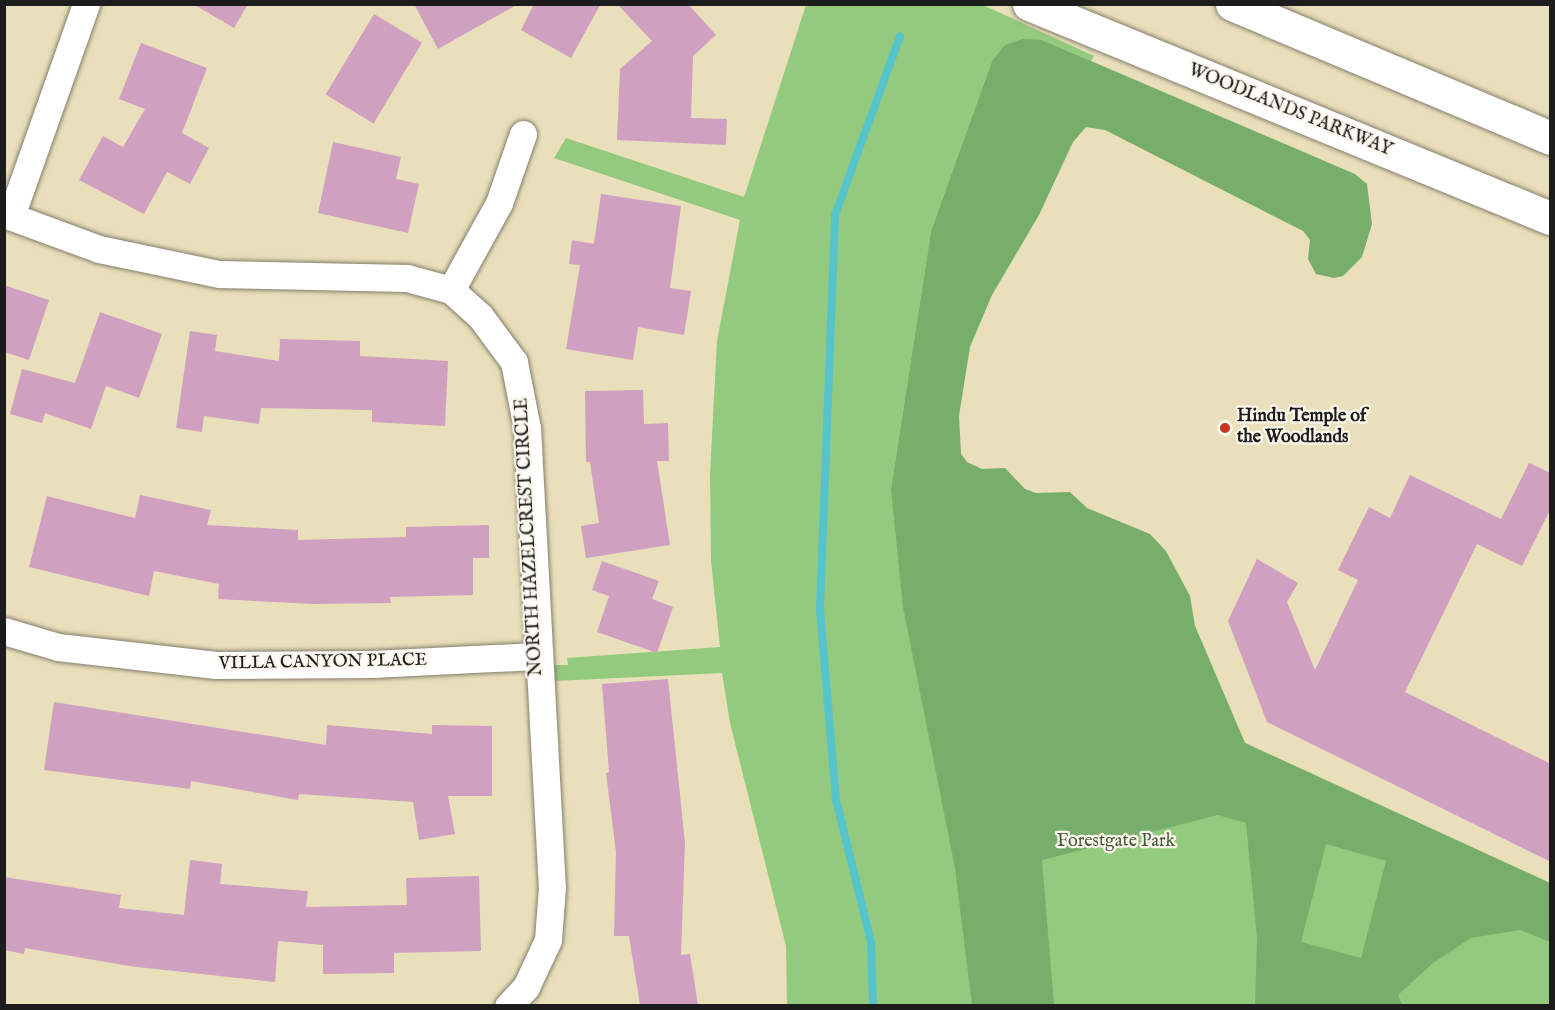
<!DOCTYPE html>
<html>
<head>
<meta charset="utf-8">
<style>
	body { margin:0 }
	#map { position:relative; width:1555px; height:1010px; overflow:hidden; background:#eadfbb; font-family:"IM FELL English",serif }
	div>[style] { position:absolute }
	.green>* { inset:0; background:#94ca7d }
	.forest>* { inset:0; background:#77ae6c }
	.stream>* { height:8px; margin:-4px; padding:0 4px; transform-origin:4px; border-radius:4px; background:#57c4cb }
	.building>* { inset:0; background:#cfa0bf; transform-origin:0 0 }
	.roads { filter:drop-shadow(0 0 2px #837e6c) drop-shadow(0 0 2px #837e6c) }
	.minor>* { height:27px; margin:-13.5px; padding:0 13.5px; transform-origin:13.5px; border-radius:13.5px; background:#fff }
	.primary>* { height:33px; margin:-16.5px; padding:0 16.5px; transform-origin:16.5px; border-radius:16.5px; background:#fff }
	.dots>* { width:16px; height:16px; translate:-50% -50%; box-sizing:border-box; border:3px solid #fbf7ec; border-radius:50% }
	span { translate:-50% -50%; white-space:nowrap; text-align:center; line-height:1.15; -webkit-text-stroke:4.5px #fbf7ec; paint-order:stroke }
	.street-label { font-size:18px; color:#1c1c1c }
	.poi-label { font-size:18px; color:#1c1c1c; font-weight:700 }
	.left { translate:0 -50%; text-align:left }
	.park-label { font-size:18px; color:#46593e }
	.frame { position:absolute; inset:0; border:6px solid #1c1c1c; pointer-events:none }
</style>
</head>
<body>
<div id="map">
	<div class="green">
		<div style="clip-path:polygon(806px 5px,983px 5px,1094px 56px,1091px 61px,1042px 40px,992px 61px,931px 231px,891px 489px,1195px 626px,1245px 743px,1550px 883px,1550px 1005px,787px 1005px,786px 946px,730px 723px,722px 673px,555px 681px,554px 665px,568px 665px,567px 658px,720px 647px,711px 561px,710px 474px,717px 341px,740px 220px,554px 158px,566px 138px,744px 197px)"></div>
	</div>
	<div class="forest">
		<div style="clip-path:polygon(evenodd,1023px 39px,1042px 40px,1355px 174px,1367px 184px,1372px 224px,1362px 257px,1343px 276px,1334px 278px,1316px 274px,1308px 259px,1310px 240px,1303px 231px,1105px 130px,1086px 127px,1073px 142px,1039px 215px,992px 295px,970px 347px,959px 416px,961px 454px,967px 462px,982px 469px,1005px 468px,1025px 489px,1036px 493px,1070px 492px,1087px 508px,1150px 534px,1166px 551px,1190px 596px,1195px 626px,1245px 743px,1550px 883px,1550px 942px,1520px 930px,1471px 938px,1433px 963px,1398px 995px,1402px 1005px,1255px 1005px,1257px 938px,1246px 823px,1218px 815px,1042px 860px,1054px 1005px,972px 1005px,955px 868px,903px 607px,891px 489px,931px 231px,992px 61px,1005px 45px,1023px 39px,1326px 844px,1386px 861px,1361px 958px,1301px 942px,1326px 844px)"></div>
	</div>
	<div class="stream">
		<div style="left:873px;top:1006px;width:64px;rotate:-91.8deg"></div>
		<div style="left:871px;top:942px;width:146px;rotate:-103.8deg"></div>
		<div style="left:836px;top:800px;width:193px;rotate:-94.8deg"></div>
		<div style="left:820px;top:608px;width:393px;rotate:-87.8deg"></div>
		<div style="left:835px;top:215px;width:190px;rotate:-70deg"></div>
	</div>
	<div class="building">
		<div style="clip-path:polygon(193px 4px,248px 4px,234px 28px)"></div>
		<div style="clip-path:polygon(414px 4px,518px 4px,438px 49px)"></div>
		<div style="clip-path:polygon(534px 4px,573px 4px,600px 5px,571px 58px,521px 30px)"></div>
		<div style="clip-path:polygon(618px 5px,689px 5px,716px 35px,693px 56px,691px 118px,727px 119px,726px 145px,617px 140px,620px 69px,652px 41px)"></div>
		<div style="left:374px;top:14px;width:56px;height:94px;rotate:31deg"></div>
		<div style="clip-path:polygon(141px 43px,207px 68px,182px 133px,209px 148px,190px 184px,167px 172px,144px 214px,79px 180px,103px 136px,123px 147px,145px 109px,119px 99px)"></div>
		<div style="clip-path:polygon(333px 142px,401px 157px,396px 179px,419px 184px,408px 233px,318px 213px)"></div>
		<div style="clip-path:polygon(601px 194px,681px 206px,670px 288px,691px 291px,684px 335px,638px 327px,633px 360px,566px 349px,580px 265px,569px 264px,572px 240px,594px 244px)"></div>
		<div style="clip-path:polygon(4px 285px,49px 300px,29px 360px,4px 352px)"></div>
		<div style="clip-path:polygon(100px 312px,162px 334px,139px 398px,106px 386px,91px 429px,45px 413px,42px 423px,10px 414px,22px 369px,75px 383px)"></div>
		<div style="clip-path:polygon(190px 331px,217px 335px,215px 351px,279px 361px,280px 339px,360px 341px,360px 356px,448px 361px,445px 426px,372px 422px,372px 410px,261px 408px,259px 424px,204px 416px,202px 432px,176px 428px)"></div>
		<div style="clip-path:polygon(643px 390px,644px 424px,668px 423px,669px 461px,657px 461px,670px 545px,586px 558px,581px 526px,599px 523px,590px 462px,586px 462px,585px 391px)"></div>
		<div style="clip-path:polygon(1529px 463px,1551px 473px,1551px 508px,1522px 566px,1477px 544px,1405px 692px,1551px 764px,1551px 862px,1267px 722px,1228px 621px,1257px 559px,1298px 583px,1287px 602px,1315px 670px,1358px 580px,1338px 570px,1369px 507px,1390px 518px,1410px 475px,1501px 519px)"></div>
		<div style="clip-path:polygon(140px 495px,211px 510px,207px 525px,298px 530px,298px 540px,406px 537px,406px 527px,489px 525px,489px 558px,473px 558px,473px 595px,390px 597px,391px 603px,314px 604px,218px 599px,219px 584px,154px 571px,149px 596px,29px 567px,47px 496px,135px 518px)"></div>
		<div style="clip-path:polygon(602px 561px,659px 581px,652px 599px,673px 607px,657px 653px,597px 632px,609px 596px,592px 590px)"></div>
		<div style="clip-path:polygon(668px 679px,685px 843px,681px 955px,690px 954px,698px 1005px,640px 1005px,629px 936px,614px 936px,616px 852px,606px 773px,609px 772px,602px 684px)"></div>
		<div style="clip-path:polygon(54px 702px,326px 745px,327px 725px,432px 734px,432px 725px,492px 726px,492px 796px,448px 796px,455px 834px,419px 840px,413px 802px,299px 794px,298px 800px,191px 781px,190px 789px,44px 770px)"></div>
		<div style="clip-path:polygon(190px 860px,222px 864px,220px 884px,308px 891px,306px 907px,407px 905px,406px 878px,479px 876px,481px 951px,394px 953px,394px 973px,323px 974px,323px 945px,278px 941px,275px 982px,129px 966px,25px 948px,24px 954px,4px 950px,4px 877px,121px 895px,119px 908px,184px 915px)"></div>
	</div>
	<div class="roads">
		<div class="minor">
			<div style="left:4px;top:214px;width:101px;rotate:20.2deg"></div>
			<div style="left:99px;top:249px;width:123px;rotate:11.8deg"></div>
			<div style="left:219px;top:274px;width:188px;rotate:1.2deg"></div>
			<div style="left:407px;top:278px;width:46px;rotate:15.3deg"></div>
			<div style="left:451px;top:290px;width:39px;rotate:42deg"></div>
			<div style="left:480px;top:316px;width:57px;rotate:53.5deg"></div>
			<div style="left:514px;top:362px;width:67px;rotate:78.9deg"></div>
			<div style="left:527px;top:428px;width:460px;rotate:86.9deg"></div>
			<div style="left:552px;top:887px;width:53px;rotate:94.3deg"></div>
			<div style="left:548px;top:940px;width:52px;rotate:115.1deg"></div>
			<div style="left:526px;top:987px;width:26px;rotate:133deg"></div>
			<div style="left:11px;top:216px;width:225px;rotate:-70.5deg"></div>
			<div style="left:451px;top:290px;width:99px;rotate:-61.1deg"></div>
			<div style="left:499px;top:203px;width:73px;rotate:-70.8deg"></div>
			<div style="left:4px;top:631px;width:56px;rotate:16.5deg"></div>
			<div style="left:58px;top:647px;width:159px;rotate:6.5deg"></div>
			<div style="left:216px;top:665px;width:156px;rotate:-0.4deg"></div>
			<div style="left:372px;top:664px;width:165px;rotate:-2.8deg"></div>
		</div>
		<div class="primary">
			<div style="left:1029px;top:4px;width:563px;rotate:22.33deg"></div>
			<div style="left:1232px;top:4px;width:345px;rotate:22.8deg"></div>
		</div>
	</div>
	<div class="dots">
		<div style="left:1225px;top:428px;background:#c8321e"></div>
	</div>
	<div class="street-label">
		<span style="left:1290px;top:111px;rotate:22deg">WOODLANDS PARKWAY</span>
		<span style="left:530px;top:537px;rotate:-93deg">NORTH HAZELCREST CIRCLE</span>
		<span style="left:323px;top:663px;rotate:-1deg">VILLA CANYON PLACE</span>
	</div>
	<div class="poi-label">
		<span class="left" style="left:1237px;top:428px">Hindu Temple of<br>the Woodlands</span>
	</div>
	<div class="park-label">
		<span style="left:1116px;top:842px">Forestgate Park</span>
	</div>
	<div class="frame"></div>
</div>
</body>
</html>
